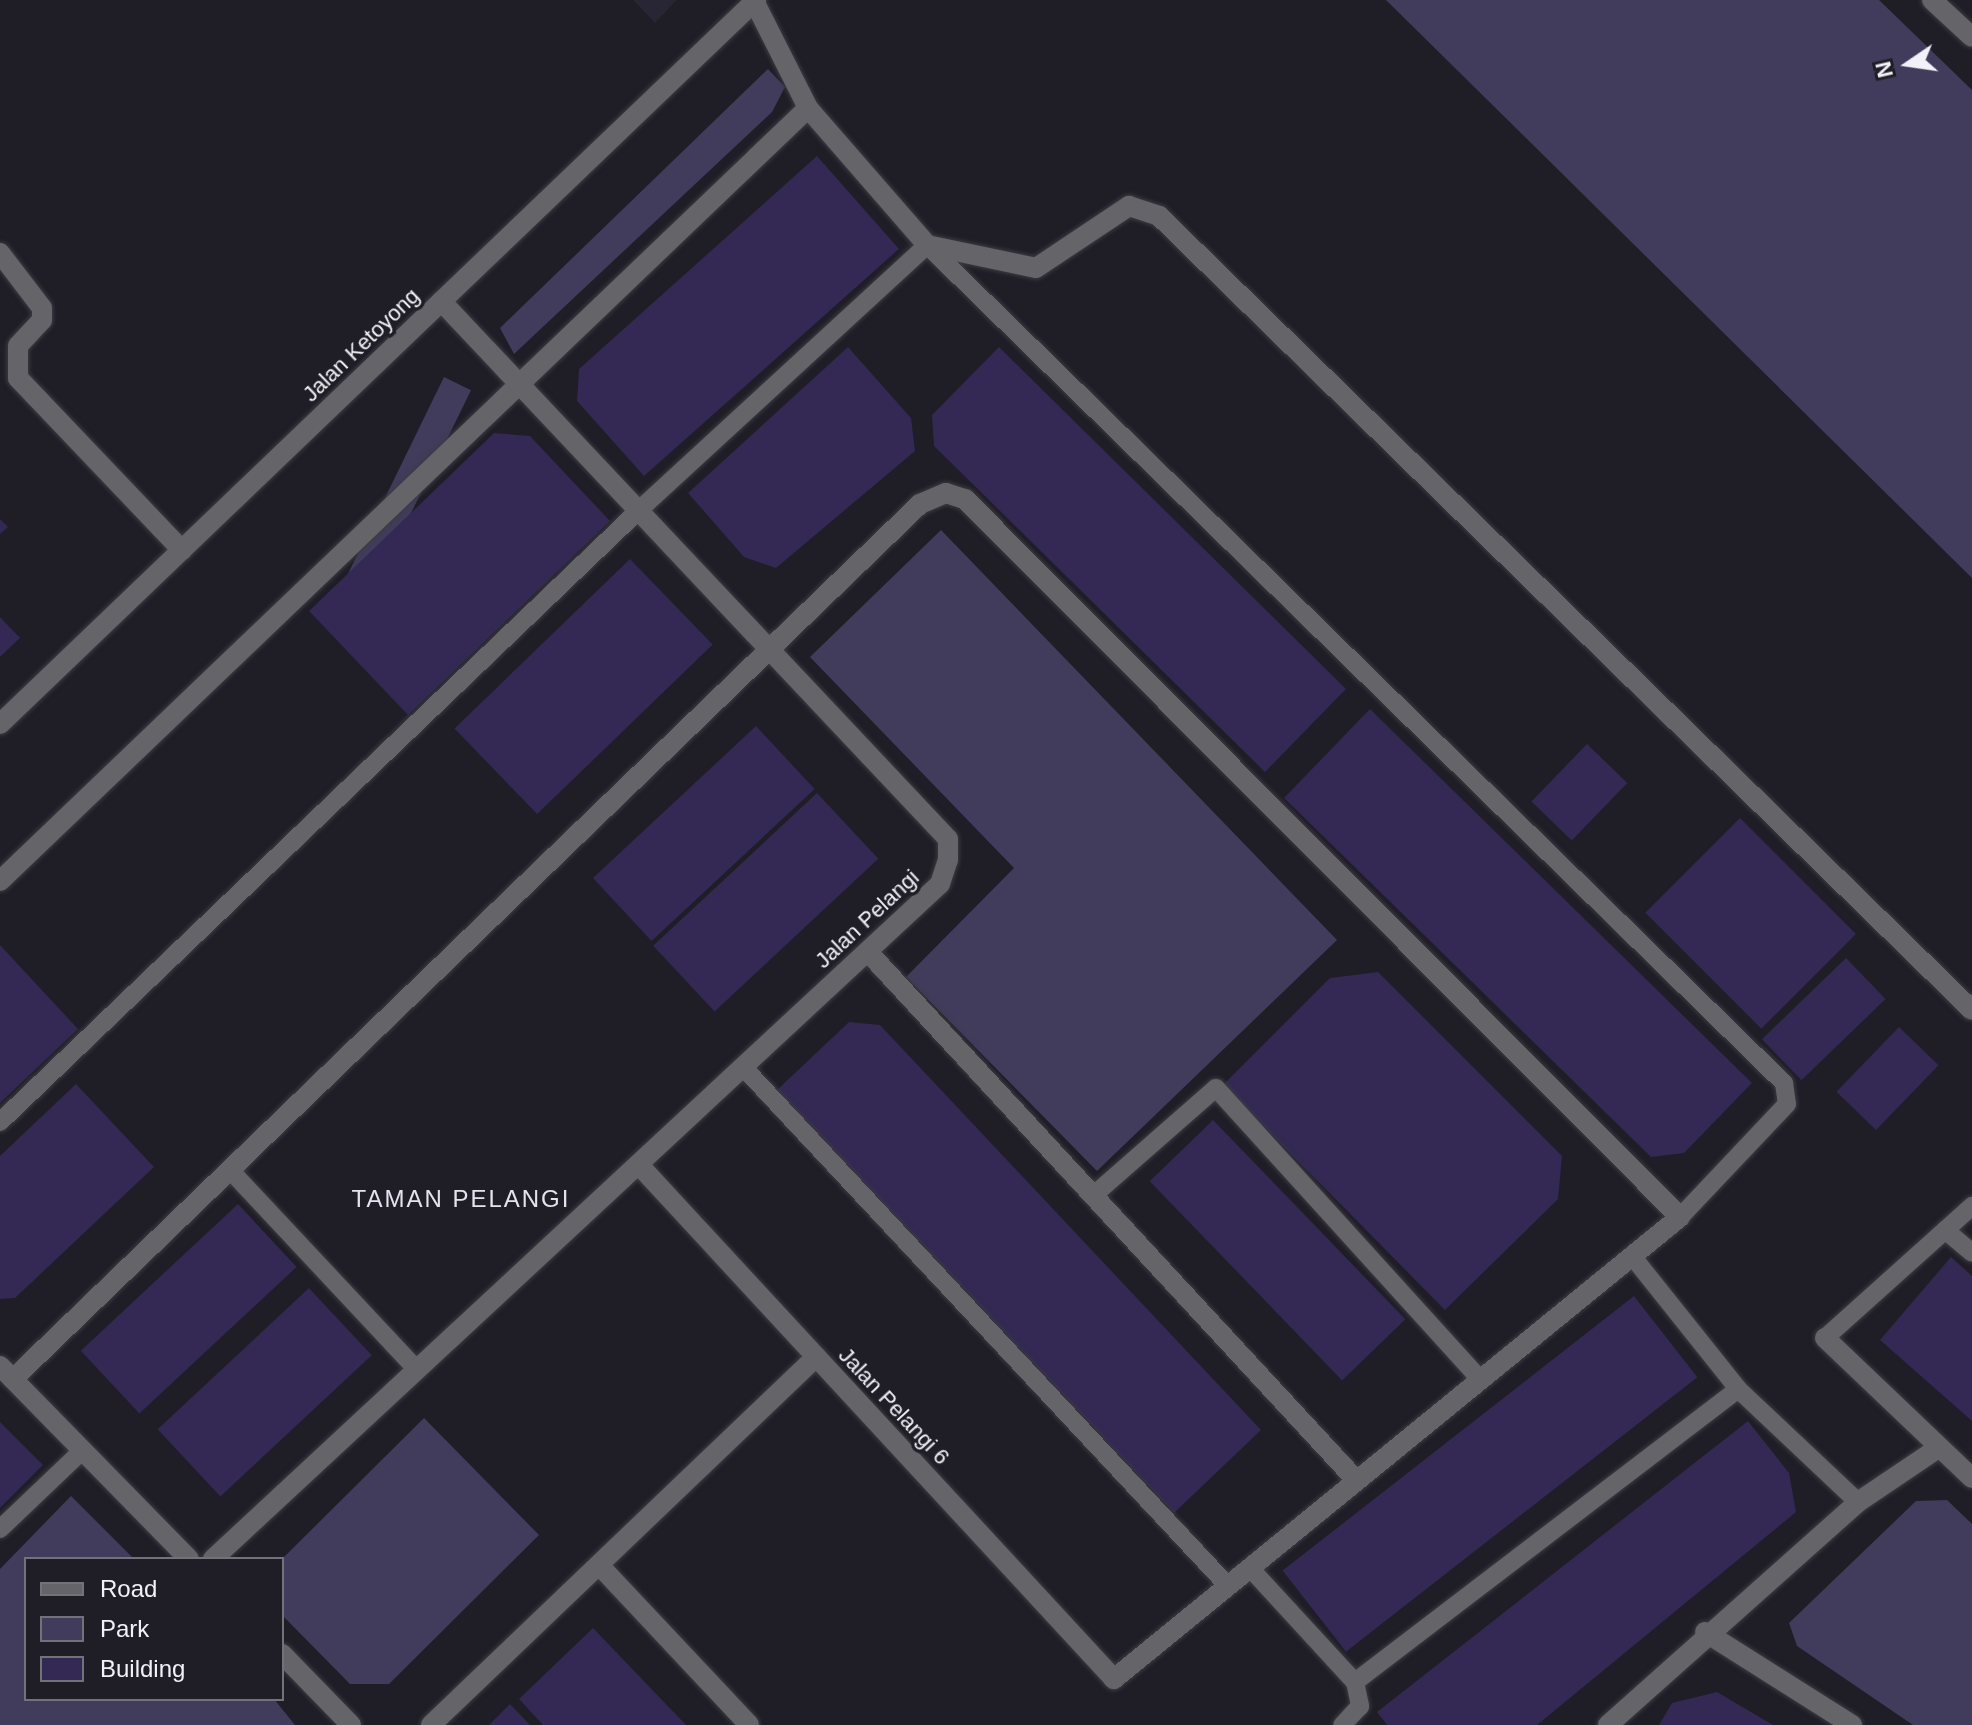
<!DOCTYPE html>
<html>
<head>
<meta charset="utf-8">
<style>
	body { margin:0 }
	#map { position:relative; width:1972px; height:1725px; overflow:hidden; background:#1f1d26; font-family:Arial,sans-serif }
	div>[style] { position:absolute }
	.built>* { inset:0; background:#282534 }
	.green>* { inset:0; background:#423c5c; transform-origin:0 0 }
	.building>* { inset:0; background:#332954; transform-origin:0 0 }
	.roads { filter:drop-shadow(0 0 2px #3c3b43) drop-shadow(0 0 2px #3c3b43) }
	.service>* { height:18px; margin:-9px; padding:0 9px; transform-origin:9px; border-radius:9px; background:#656469 }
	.minor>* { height:20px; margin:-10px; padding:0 10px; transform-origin:10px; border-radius:10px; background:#656469 }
	.tertiary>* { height:20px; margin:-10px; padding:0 10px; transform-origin:10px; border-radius:10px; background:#656469 }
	span { translate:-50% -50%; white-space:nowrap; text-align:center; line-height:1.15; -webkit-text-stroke:7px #1f1d26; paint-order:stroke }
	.street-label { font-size:22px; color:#f1f1f7 }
	.neighbourhood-label { font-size:24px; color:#e4e2ef; letter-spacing:2px }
	.legend { position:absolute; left:24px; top:1557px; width:260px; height:144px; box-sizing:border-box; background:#1f1d26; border:2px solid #73727a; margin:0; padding:10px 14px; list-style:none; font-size:24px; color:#f1f1f7 }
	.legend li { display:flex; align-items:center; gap:16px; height:40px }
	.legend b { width:40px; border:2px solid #73727a }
	.north { position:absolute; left:1868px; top:24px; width:80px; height:80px; -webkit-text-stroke:6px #1f1d26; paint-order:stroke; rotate:257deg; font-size:22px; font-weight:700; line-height:32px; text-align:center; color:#f1f1f7 }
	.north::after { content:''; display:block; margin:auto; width:28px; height:36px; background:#f1f1f7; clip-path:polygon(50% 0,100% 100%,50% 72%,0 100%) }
</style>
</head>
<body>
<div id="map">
	<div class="built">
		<div style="clip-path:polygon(633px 0,677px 0,655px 23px)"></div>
	</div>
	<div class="green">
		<div style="clip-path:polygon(1386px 0,1879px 0,1972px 90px,1972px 578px)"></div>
		<div style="clip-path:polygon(768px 69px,785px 87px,772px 112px,514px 354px,500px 328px)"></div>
		<div style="left:444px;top:377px;width:30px;height:262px;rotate:26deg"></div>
		<div style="clip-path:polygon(941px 530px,1337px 940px,1097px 1171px,906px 977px,1014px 868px,810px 657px)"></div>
		<div style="clip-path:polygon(424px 1418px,539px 1535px,389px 1684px,350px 1684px,282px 1615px,282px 1559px)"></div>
		<div style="clip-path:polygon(71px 1496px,134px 1559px,26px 1559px,26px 1699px,274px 1699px,295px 1725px,0 1725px,0 1569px)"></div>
		<div style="clip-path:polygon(1947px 1500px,1972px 1524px,1972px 1725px,1913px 1725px,1797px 1646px,1789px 1623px,1916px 1501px)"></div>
	</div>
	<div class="building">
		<div style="clip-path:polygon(817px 156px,899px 249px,644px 476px,577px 401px,579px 369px)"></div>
		<div style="clip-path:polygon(848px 347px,911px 418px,915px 451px,776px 568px,744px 557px,688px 493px)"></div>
		<div style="clip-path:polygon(999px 347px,1346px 689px,1265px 772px,934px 446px,932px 415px)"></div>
		<div style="clip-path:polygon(494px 433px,530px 436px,610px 521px,408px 715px,309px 611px)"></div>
		<div style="clip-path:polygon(0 519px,8px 527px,0 534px)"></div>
		<div style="left:630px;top:559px;width:119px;height:244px;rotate:46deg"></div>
		<div style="clip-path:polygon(0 617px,20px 638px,0 657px)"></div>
		<div style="clip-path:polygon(1370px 709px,1752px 1083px,1684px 1153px,1651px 1157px,1284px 798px)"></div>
		<div style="left:756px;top:726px;width:86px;height:223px;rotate:47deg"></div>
		<div style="left:1587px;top:744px;width:56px;height:80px;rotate:44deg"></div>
		<div style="left:817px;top:793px;width:90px;height:224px;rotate:47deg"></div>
		<div style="left:1740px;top:818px;width:164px;height:134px;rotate:45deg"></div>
		<div style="clip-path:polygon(0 945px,78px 1029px,0 1103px)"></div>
		<div style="left:1846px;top:958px;width:57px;height:117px;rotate:46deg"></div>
		<div style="clip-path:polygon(1378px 972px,1562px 1156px,1558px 1199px,1445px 1310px,1223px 1085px,1330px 978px)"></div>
		<div style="clip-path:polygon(849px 1022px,880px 1025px,1261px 1430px,1174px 1513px,777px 1090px)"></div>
		<div style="left:1899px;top:1027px;width:55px;height:90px;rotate:44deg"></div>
		<div style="clip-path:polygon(76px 1084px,154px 1167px,15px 1298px,0 1299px,0 1156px)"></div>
		<div style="left:1213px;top:1120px;width:277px;height:88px;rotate:46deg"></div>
		<div style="left:238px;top:1204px;width:86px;height:215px;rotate:47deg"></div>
		<div style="clip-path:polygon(1951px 1257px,1972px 1276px,1972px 1421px,1880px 1340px)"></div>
		<div style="left:309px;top:1288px;width:92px;height:207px;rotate:47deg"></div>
		<div style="left:1634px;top:1296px;width:103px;height:446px;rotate:52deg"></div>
		<div style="clip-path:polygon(1748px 1421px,1789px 1473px,1796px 1512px,1537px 1725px,1387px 1725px,1377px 1712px)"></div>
		<div style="clip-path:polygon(0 1422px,43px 1465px,0 1508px)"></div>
		<div style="clip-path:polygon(593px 1628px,686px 1725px,543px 1725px,519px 1699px)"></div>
		<div style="clip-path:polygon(1717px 1692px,1773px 1725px,1659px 1725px,1672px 1703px)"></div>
		<div style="clip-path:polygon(510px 1704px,530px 1725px,489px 1725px)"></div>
	</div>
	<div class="roads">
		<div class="service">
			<div style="left:744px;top:1068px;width:709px;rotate:46.94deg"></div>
			<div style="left:0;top:1122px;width:883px;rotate:-43.76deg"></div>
			<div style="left:638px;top:511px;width:393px;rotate:-42.6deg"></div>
			<div style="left:927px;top:245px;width:1199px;rotate:44.36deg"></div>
			<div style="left:1784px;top:1083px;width:21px;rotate:82deg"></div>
			<div style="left:1787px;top:1104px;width:156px;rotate:133.4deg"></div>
			<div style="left:230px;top:1170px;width:274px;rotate:46.9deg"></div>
			<div style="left:1096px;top:1193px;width:159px;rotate:-41.2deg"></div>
			<div style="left:1216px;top:1088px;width:394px;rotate:47.8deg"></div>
			<div style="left:1945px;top:1230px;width:35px;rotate:40deg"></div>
			<div style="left:1632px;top:1256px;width:170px;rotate:51.4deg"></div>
			<div style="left:1738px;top:1389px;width:165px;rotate:43.3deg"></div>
			<div style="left:1825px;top:1338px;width:198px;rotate:-41.9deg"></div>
			<div style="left:0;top:1529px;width:113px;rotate:-43.6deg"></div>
			<div style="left:1250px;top:1568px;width:155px;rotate:47.4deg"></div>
			<div style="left:1355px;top:1682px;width:25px;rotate:78deg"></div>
			<div style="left:1360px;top:1706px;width:26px;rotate:133deg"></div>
			<div style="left:1355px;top:1682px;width:482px;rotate:-37.4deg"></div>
		</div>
		<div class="minor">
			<div style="left:1932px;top:0;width:54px;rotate:42.8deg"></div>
			<div style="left:754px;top:1px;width:120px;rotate:63.2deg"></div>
			<div style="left:808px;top:108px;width:181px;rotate:49deg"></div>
			<div style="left:927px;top:245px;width:111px;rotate:11.9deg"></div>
			<div style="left:1036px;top:268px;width:112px;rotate:-33.7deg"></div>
			<div style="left:1129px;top:206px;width:32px;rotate:18deg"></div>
			<div style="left:1159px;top:216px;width:1136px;rotate:44.32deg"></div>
			<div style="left:0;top:253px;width:69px;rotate:52.6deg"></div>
			<div style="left:42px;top:308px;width:12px;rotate:90deg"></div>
			<div style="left:42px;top:320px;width:35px;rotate:133deg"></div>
			<div style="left:18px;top:346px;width:32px;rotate:90deg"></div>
			<div style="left:18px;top:378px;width:238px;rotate:46.4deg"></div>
			<div style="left:0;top:881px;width:1118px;rotate:-43.73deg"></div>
			<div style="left:868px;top:952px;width:720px;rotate:47.25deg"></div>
			<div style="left:1825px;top:1338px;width:203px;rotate:43.6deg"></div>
			<div style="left:0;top:1366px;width:270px;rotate:45.6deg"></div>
			<div style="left:13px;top:1379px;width:1260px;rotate:-43.97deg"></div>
			<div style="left:920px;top:504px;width:28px;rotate:-23deg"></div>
			<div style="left:946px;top:493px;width:20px;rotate:18deg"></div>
			<div style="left:965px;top:499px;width:1013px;rotate:45.12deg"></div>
			<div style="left:1680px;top:1217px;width:731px;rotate:140.78deg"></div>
			<div style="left:1114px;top:1679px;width:700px;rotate:-132.74deg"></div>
			<div style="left:213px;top:1559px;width:992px;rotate:-42.88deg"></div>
			<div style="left:940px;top:884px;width:25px;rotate:-72deg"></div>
			<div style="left:948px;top:860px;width:21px;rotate:-90deg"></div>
			<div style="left:948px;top:839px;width:739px;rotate:-133.3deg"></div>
			<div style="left:599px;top:1565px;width:219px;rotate:46.8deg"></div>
			<div style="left:1705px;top:1632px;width:174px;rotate:32.3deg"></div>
			<div style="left:282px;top:1654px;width:99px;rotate:45.8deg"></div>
			<div style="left:431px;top:1725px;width:533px;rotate:-43.71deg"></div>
			<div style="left:1608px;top:1725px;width:335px;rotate:-41.7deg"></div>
			<div style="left:1858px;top:1502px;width:97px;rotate:-34deg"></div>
		</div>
		<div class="tertiary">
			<div style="left:0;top:724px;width:1047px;rotate:-43.76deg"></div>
		</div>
	</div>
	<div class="street-label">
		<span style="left:361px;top:345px;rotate:-44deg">Jalan Ketoyong</span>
		<span style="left:867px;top:919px;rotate:-43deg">Jalan Pelangi</span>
		<span style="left:894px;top:1406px;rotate:47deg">Jalan Pelangi 6</span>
	</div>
	<div class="neighbourhood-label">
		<span style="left:461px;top:1199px">TAMAN PELANGI</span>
	</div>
	<ul class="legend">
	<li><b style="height:10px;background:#656469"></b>Road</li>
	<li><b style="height:22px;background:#423c5c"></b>Park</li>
	<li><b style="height:22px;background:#332954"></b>Building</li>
	</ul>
	<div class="north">N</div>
</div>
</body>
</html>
